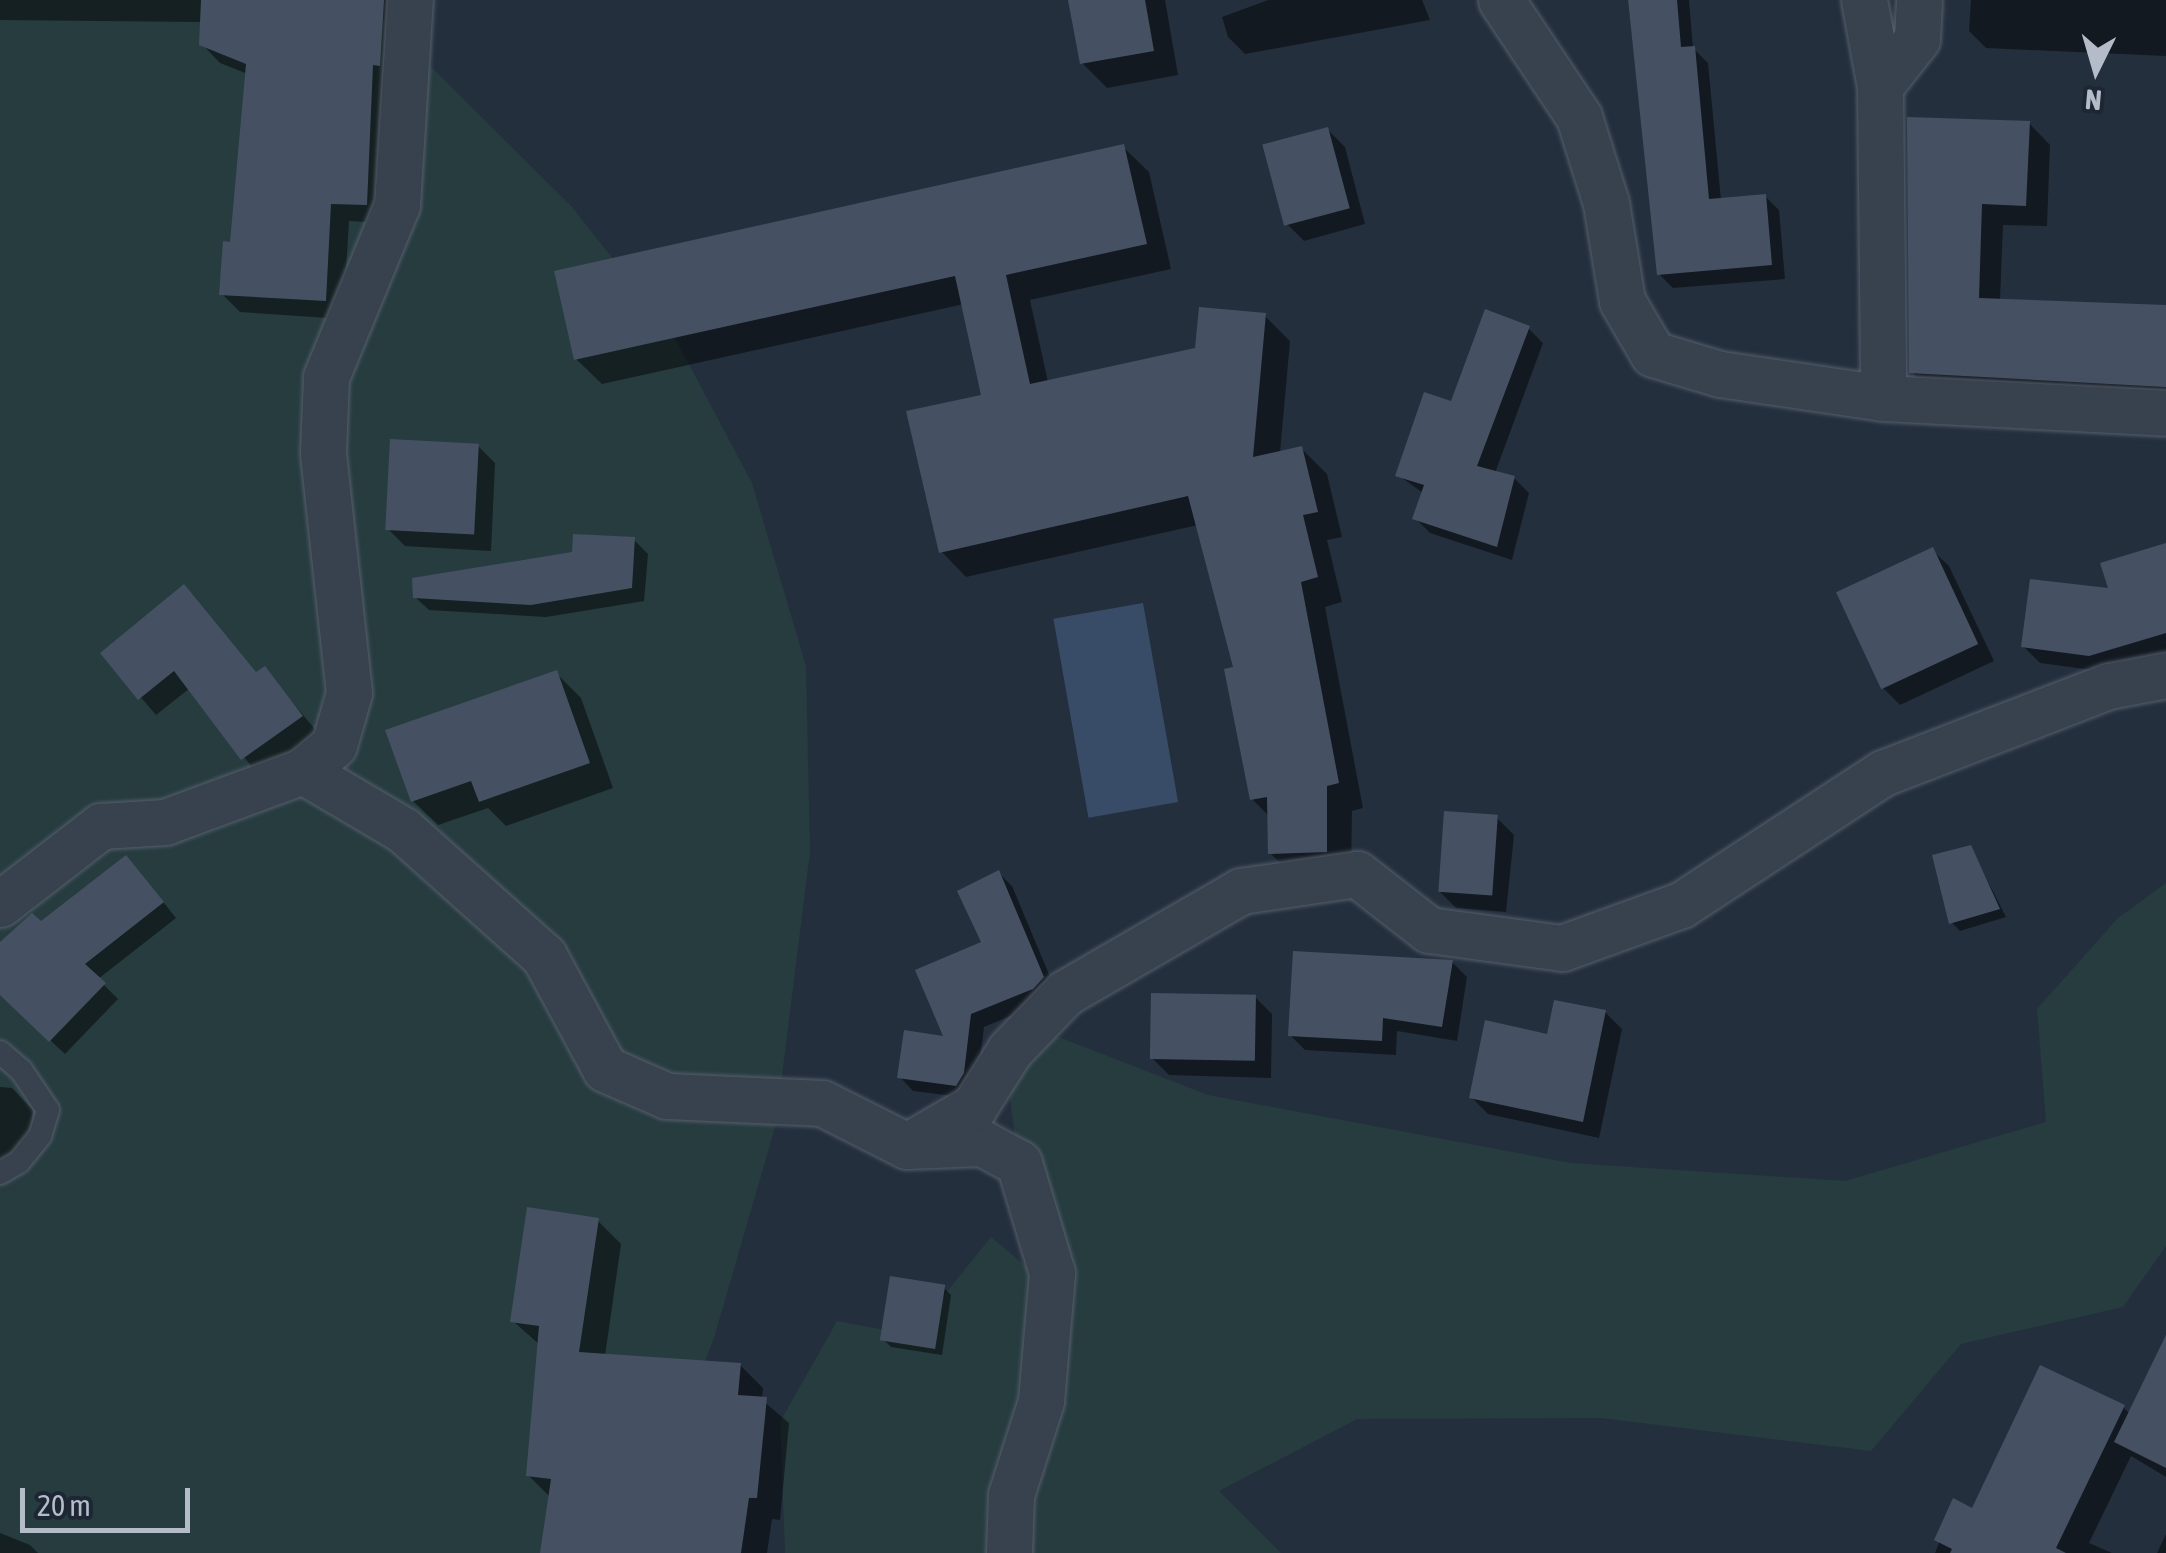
<!DOCTYPE html>
<html>
<head>
<meta charset="utf-8">
<style>
	body { margin:0 }
	#map { position:relative; width:2166px; height:1553px; overflow:hidden; background:#242f3e; font-family:"Asap Condensed",sans-serif }
	div>[style] { position:absolute }
	.green>* { inset:0; background:#263c3f }
	.water>* { inset:0; background:#394c67; transform-origin:0 0 }
	.shadow>* { inset:0; background:#0007 }
	.building>* { inset:0; background:#455162; transform-origin:0 0 }
	.roads { filter:drop-shadow(0 0 2px #565f6c) drop-shadow(0 0 2px #565f6c) }
	.service>* { height:22px; margin:-11px; padding:0 11px; transform-origin:11px; border-radius:11px; background:#38414e }
	.minor>* { height:45px; margin:-22.5px; padding:0 22.5px; transform-origin:22.5px; border-radius:22.5px; background:#38414e }
	span { translate:-50% -50%; white-space:nowrap; text-align:center; line-height:1.15; -webkit-text-stroke:9px #1d2633; paint-order:stroke }
	.north { position:absolute; left:2046px; top:20px; width:100px; height:100px; -webkit-text-stroke:8px #1d2633; paint-order:stroke; rotate:185deg; font-size:28px; font-weight:700; line-height:40px; text-align:center; color:#b4bcc9 }
	.north::after { content:''; display:block; margin:auto; width:35px; height:45px; background:#b4bcc9; clip-path:polygon(50% 0,100% 100%,50% 72%,0 100%) }
	.scale { position:absolute; left:20px; top:1488px; width:170px; height:45px; box-sizing:border-box; border:5px solid #b4bcc9; border-top:0; padding-left:12px; font-size:30px; line-height:35px; white-space:nowrap; color:#b4bcc9; -webkit-text-stroke:8px #1d2633; paint-order:stroke }
</style>
</head>
<body>
<div id="map">
	<div class="green">
		<div style="clip-path:polygon(0 0,364px 0,572px 207px,674px 336px,752px 483px,806px 666px,810px 852px,776px 1124px,714px 1338px,661px 1477px,602px 1553px,0 1553px)"></div>
		<div style="clip-path:polygon(2166px 883px,2166px 1246px,2123px 1307px,1961px 1344px,1871px 1451px,1601px 1418px,1357px 1419px,1219px 1491px,1281px 1553px,785px 1553px,780px 1422px,837px 1321px,912px 1335px,991px 1237px,1033px 1272px,1008px 1083px,1056px 1036px,1208px 1095px,1571px 1163px,1845px 1181px,2046px 1122px,2037px 1009px,2118px 918px)"></div>
	</div>
	<div class="water">
		<div style="left:1143px;top:603px;width:202px;height:91px;rotate:80deg"></div>
	</div>
	<div class="shadow">
		<div style="clip-path:polygon(0 0,410px 0,384px 223px,349px 221px,343px 319px,240px 312px,222px 294px,233px 244px,248px 74px,220px 63px,202px 44px,202px 22px,0 20px)"></div>
		<div style="clip-path:polygon(1070px 0,1165px 0,1178px 75px,1107px 88px,1082px 63px)"></div>
		<div style="clip-path:polygon(1268px 0,1422px 0,1430px 20px,1245px 54px,1228px 37px,1222px 17px)"></div>
		<div style="clip-path:polygon(1628px 0,1689px 0,1693px 48px,1708px 63px,1721px 200px,1765px 196px,1779px 210px,1785px 279px,1673px 288px,1659px 274px)"></div>
		<div style="clip-path:polygon(1971px 0,2166px 0,2166px 56px,1986px 48px,1969px 31px)"></div>
		<div style="clip-path:polygon(1909px 119px,2029px 123px,2050px 145px,2047px 226px,2003px 225px,2000px 301px,2166px 308px,2166px 406px,1933px 394px,1912px 372px)"></div>
		<div style="clip-path:polygon(1328px 130px,1345px 147px,1365px 224px,1304px 241px,1287px 224px)"></div>
		<div style="clip-path:polygon(1123px 147px,1149px 172px,1171px 269px,1030px 300px,1048px 382px,1197px 350px,1265px 316px,1290px 341px,1280px 453px,1301px 448px,1327px 474px,1342px 537px,1327px 540px,1342px 602px,1325px 607px,1363px 808px,1352px 811px,1351px 876px,1296px 879px,1270px 853px,1270px 817px,1252px 799px,1236px 669px,1198px 525px,966px 577px,941px 551px,984px 396px,964px 304px,602px 384px,576px 359px)"></div>
		<div style="clip-path:polygon(1528px 328px,1543px 343px,1495px 473px,1514px 478px,1529px 493px,1512px 560px,1430px 533px,1415px 518px,1423px 493px,1398px 475px,1452px 404px)"></div>
		<div style="clip-path:polygon(478px 446px,495px 463px,491px 551px,405px 546px,388px 529px)"></div>
		<div style="clip-path:polygon(634px 540px,648px 554px,644px 601px,546px 617px,429px 610px,415px 597px)"></div>
		<div style="clip-path:polygon(2166px 546px,2166px 654px,2107px 672px,2040px 663px,2023px 646px,2111px 591px)"></div>
		<div style="clip-path:polygon(1932px 550px,1949px 566px,1994px 661px,1900px 705px,1883px 688px)"></div>
		<div style="clip-path:polygon(103px 653px,258px 674px,265px 669px,318px 733px,259px 776px,190px 688px,156px 715px)"></div>
		<div style="clip-path:polygon(556px 673px,581px 698px,613px 788px,506px 826px,488px 808px,438px 825px,413px 801px)"></div>
		<div style="clip-path:polygon(1497px 818px,1514px 835px,1506px 912px,1456px 908px,1439px 891px)"></div>
		<div style="clip-path:polygon(1971px 848px,2006px 917px,1960px 931px,1952px 923px)"></div>
		<div style="clip-path:polygon(140px 873px,176px 918px,98px 979px,118px 999px,65px 1054px,0 993px,0 947px)"></div>
		<div style="clip-path:polygon(999px 873px,1012px 886px,1056px 991px,1046px 1001px,984px 1027px,977px 1087px,970px 1098px,913px 1091px,900px 1077px,947px 1039px,985px 943px)"></div>
		<div style="clip-path:polygon(1452px 962px,1467px 977px,1457px 1041px,1397px 1031px,1396px 1055px,1305px 1050px,1290px 1035px)"></div>
		<div style="clip-path:polygon(1255px 997px,1272px 1014px,1271px 1078px,1169px 1075px,1152px 1058px)"></div>
		<div style="clip-path:polygon(1605px 1012px,1622px 1029px,1599px 1138px,1488px 1114px,1471px 1097px,1549px 1037px)"></div>
		<div style="clip-path:polygon(0 1087px,12px 1088px,33px 1110px,25px 1167px,0 1176px)"></div>
		<div style="clip-path:polygon(598px 1221px,621px 1244px,605px 1356px,740px 1365px,763px 1388px,762px 1400px,789px 1423px,780px 1520px,772px 1519px,767px 1553px,543px 1553px,551px 1498px,528px 1475px,540px 1345px,513px 1321px)"></div>
		<div style="clip-path:polygon(943px 1287px,951px 1295px,942px 1355px,891px 1347px,883px 1339px)"></div>
		<div style="clip-path:polygon(2166px 1351px,2166px 1477px,2131px 1456px,2089px 1543px,2112px 1553px,1935px 1553px,1955px 1502px,1973px 1511px,2123px 1407px,2130px 1414px)"></div>
		<div style="clip-path:polygon(0 1533px,30px 1545px,38px 1553px,0 1553px)"></div>
		<div style="clip-path:polygon(2166px 1534px,2166px 1553px,2157px 1553px)"></div>
	</div>
	<div class="building">
		<div style="clip-path:polygon(201px 0,384px 0,380px 66px,373px 65px,367px 205px,331px 204px,326px 301px,219px 295px,223px 241px,230px 242px,246px 64px,199px 45px)"></div>
		<div style="clip-path:polygon(1068px 0,1145px 0,1154px 51px,1080px 64px)"></div>
		<div style="clip-path:polygon(1628px 0,1677px 0,1681px 47px,1695px 46px,1709px 199px,1766px 194px,1772px 265px,1657px 275px)"></div>
		<div style="clip-path:polygon(1907px 117px,2030px 121px,2026px 206px,1982px 204px,1979px 298px,2166px 305px,2166px 387px,1909px 373px)"></div>
		<div style="left:1328px;top:127px;width:84px;height:68px;rotate:75deg"></div>
		<div style="clip-path:polygon(1124px 144px,1147px 244px,1006px 275px,1030px 384px,1195px 348px,1199px 307px,1266px 313px,1253px 457px,1302px 446px,1318px 512px,1303px 515px,1318px 577px,1301px 582px,1339px 783px,1327px 786px,1327px 852px,1268px 854px,1267px 797px,1250px 800px,1224px 669px,1233px 667px,1188px 496px,939px 553px,906px 411px,981px 395px,955px 276px,574px 360px,554px 271px)"></div>
		<div style="clip-path:polygon(1485px 309px,1530px 326px,1477px 466px,1515px 476px,1497px 547px,1412px 519px,1424px 485px,1395px 476px,1424px 392px,1451px 401px)"></div>
		<div style="left:390px;top:439px;width:89px;height:91px;rotate:3deg"></div>
		<div style="clip-path:polygon(573px 534px,635px 537px,632px 588px,531px 605px,413px 598px,412px 578px,572px 552px)"></div>
		<div style="clip-path:polygon(2166px 543px,2166px 633px,2089px 656px,2021px 647px,2030px 579px,2108px 588px,2100px 563px)"></div>
		<div style="left:1933px;top:547px;width:107px;height:107px;rotate:65deg"></div>
		<div style="clip-path:polygon(184px 584px,256px 672px,265px 666px,303px 716px,241px 760px,174px 671px,138px 700px,100px 653px)"></div>
		<div style="clip-path:polygon(557px 670px,590px 763px,479px 802px,471px 781px,411px 802px,385px 730px)"></div>
		<div style="left:1444px;top:811px;width:54px;height:81px;rotate:4deg"></div>
		<div style="clip-path:polygon(1971px 845px,2000px 909px,1949px 924px,1932px 855px)"></div>
		<div style="clip-path:polygon(126px 855px,164px 902px,85px 964px,106px 983px,49px 1042px,0 995px,0 942px,32px 913px,41px 921px)"></div>
		<div style="clip-path:polygon(999px 870px,1044px 977px,1033px 989px,971px 1014px,964px 1073px,956px 1086px,897px 1078px,904px 1030px,943px 1036px,915px 970px,981px 942px,957px 891px)"></div>
		<div style="clip-path:polygon(1293px 951px,1453px 960px,1442px 1027px,1383px 1018px,1382px 1041px,1288px 1036px)"></div>
		<div style="left:1151px;top:993px;width:105px;height:66px;rotate:1deg"></div>
		<div style="clip-path:polygon(1554px 1000px,1606px 1010px,1583px 1122px,1469px 1098px,1485px 1020px,1547px 1034px)"></div>
		<div style="clip-path:polygon(527px 1207px,599px 1218px,579px 1352px,741px 1363px,738px 1395px,767px 1397px,757px 1498px,749px 1498px,741px 1553px,540px 1553px,551px 1479px,526px 1476px,539px 1326px,510px 1322px)"></div>
		<div style="left:890px;top:1276px;width:56px;height:65px;rotate:9deg"></div>
		<div style="clip-path:polygon(2166px 1335px,2166px 1468px,2114px 1442px)"></div>
		<div style="clip-path:polygon(2040px 1365px,2125px 1405px,2056px 1548px,2066px 1553px,1950px 1553px,1952px 1549px,1934px 1540px,1953px 1498px,1972px 1508px)"></div>
	</div>
	<div class="roads">
		<div class="service">
			<div style="left:0;top:1052px;width:28px;rotate:41deg"></div>
			<div style="left:21px;top:1070px;width:48px;rotate:56deg"></div>
			<div style="left:48px;top:1110px;width:27px;rotate:107deg"></div>
			<div style="left:40px;top:1136px;width:33px;rotate:129deg"></div>
			<div style="left:19px;top:1162px;width:22px;rotate:150deg"></div>
		</div>
		<div class="minor">
			<div style="left:1501px;top:0;width:141px;rotate:56.3deg"></div>
			<div style="left:1579px;top:117px;width:90px;rotate:72.6deg"></div>
			<div style="left:1606px;top:203px;width:99px;rotate:80.7deg"></div>
			<div style="left:1622px;top:301px;width:61px;rotate:59.7deg"></div>
			<div style="left:1653px;top:354px;width:70px;rotate:16.6deg"></div>
			<div style="left:1720px;top:374px;width:165px;rotate:8.4deg"></div>
			<div style="left:1883px;top:398px;width:283px;rotate:3deg"></div>
			<div style="left:1864px;top:0;width:87px;rotate:79.5deg"></div>
			<div style="left:1880px;top:86px;width:312px;rotate:89.4deg"></div>
			<div style="left:1880px;top:86px;width:60px;rotate:-51.8deg"></div>
			<div style="left:1917px;top:39px;width:39px;rotate:-87deg"></div>
			<div style="left:303px;top:771px;width:116px;rotate:30.5deg"></div>
			<div style="left:403px;top:830px;width:189px;rotate:41.8deg"></div>
			<div style="left:544px;top:956px;width:128px;rotate:61.6deg"></div>
			<div style="left:605px;top:1069px;width:68px;rotate:23.5deg"></div>
			<div style="left:667px;top:1096px;width:155px;rotate:2.6deg"></div>
			<div style="left:822px;top:1103px;width:95px;rotate:26.8deg"></div>
			<div style="left:907px;top:1146px;width:75px;rotate:-2.3deg"></div>
			<div style="left:982px;top:1143px;width:42px;rotate:28.4deg"></div>
			<div style="left:1019px;top:1163px;width:115px;rotate:73.3deg"></div>
			<div style="left:1052px;top:1273px;width:128px;rotate:94.9deg"></div>
			<div style="left:1041px;top:1401px;width:99px;rotate:107.7deg"></div>
			<div style="left:1011px;top:1495px;width:58px;rotate:92deg"></div>
			<div style="left:0;top:904px;width:128px;rotate:-37.7deg"></div>
			<div style="left:101px;top:826px;width:64px;rotate:-3.6deg"></div>
			<div style="left:165px;top:822px;width:147px;rotate:-20.3deg"></div>
			<div style="left:303px;top:771px;width:40px;rotate:-40deg"></div>
			<div style="left:334px;top:745px;width:54px;rotate:-73.9deg"></div>
			<div style="left:349px;top:693px;width:242px;rotate:-96.2deg"></div>
			<div style="left:323px;top:452px;width:75px;rotate:-87.7deg"></div>
			<div style="left:326px;top:377px;width:186px;rotate:-67.6deg"></div>
			<div style="left:397px;top:205px;width:205px;rotate:-86.4deg"></div>
			<div style="left:907px;top:1146px;width:78px;rotate:-30.2deg"></div>
			<div style="left:974px;top:1107px;width:67px;rotate:-57.7deg"></div>
			<div style="left:1010px;top:1050px;width:79px;rotate:-46deg"></div>
			<div style="left:1065px;top:993px;width:203px;rotate:-30.1deg"></div>
			<div style="left:1241px;top:891px;width:117px;rotate:-8.3deg"></div>
			<div style="left:1357px;top:874px;width:91px;rotate:37.9deg"></div>
			<div style="left:1429px;top:930px;width:134px;rotate:7.7deg"></div>
			<div style="left:1562px;top:948px;width:127px;rotate:-19.9deg"></div>
			<div style="left:1681px;top:905px;width:241px;rotate:-33.2deg"></div>
			<div style="left:1883px;top:773px;width:242px;rotate:-21.1deg"></div>
			<div style="left:2109px;top:686px;width:58px;rotate:-10.9deg"></div>
		</div>
	</div>
	<div class="north">N</div>
	<div class="scale">20 m</div>
</div>
</body>
</html>
